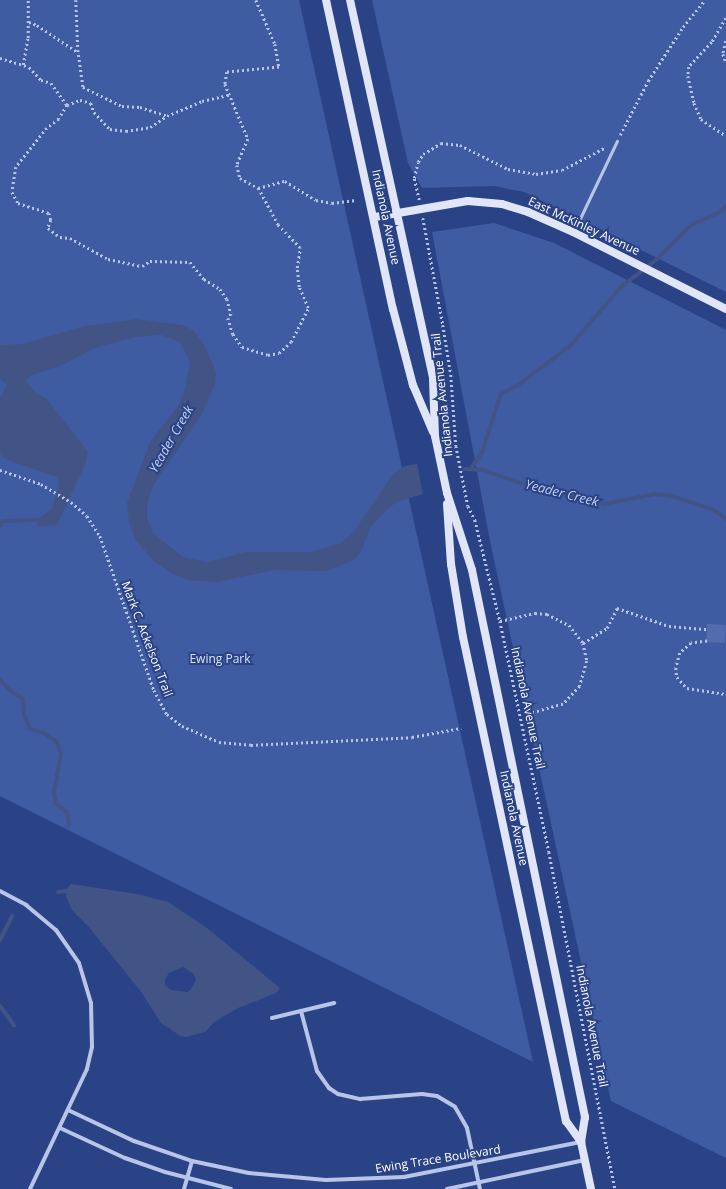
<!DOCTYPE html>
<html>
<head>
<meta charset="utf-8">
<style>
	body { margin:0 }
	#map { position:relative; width:726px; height:1189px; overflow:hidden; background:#2a4387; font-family:"Open Sans",sans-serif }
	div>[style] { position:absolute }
	.green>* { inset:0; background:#3f5ca3 }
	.water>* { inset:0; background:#425486 }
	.stream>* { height:4px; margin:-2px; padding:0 2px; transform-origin:2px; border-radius:2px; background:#425486 }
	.building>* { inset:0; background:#536cae; transform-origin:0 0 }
	.path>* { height:2.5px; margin-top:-1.25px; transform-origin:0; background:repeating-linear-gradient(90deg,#b7c5e8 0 2px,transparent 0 5px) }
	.lane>* { height:3px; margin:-1.5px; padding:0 1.5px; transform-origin:1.5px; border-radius:1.5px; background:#b7c5e8 }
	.street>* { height:4px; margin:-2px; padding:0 2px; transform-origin:2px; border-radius:2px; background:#b7c5e8 }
	.secondary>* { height:8px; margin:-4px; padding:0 4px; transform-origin:4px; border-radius:4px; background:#e0e6f7 }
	span { translate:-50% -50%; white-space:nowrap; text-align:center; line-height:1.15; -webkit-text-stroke:4px #2a4387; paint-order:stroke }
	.street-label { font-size:12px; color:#fff }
	.park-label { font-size:12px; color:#dae2f6 }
	.water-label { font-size:13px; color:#c2cfef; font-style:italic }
</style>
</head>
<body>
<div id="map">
	<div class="green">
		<div style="clip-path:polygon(0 0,299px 0,533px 1062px,0 796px)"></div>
		<div style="clip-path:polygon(372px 0,726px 0,726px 292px,524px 192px,494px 186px,422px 188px,408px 163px)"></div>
		<div style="clip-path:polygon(494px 223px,554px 243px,726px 330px,726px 1158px,611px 1101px,490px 541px,432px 232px)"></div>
	</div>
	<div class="water">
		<div style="clip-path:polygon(136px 319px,182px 325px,193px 330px,204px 344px,216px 372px,215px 384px,201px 416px,153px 486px,147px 505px,147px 517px,153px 533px,183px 557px,207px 562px,247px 552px,311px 552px,339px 544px,352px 534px,393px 474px,405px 466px,417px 464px,423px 494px,397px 502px,386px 510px,370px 528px,361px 552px,355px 559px,338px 567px,324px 571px,275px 570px,217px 582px,187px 580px,173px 574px,155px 562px,136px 541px,129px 523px,127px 503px,150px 442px,178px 406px,185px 389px,190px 362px,180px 342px,161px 335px,136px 337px,97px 347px,58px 367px,32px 375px,26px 381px,36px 393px,46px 398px,88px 452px,84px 467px,57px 525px,38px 527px,36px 521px,52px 508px,59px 485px,57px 477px,7px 460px,0 454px,0 399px,7px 385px,0 379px,0 345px,23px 344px,85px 326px)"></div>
		<div style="clip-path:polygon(evenodd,71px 884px,137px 894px,168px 902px,207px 928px,280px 988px,276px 993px,238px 1008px,214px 1022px,205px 1032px,186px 1037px,179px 1035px,161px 1023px,142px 993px,88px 926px,72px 910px,66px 896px,67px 889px,71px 884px,183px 967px,194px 974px,196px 980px,192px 988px,188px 992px,171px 990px,165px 985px,165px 979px,169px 973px,183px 967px)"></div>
	</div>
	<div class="stream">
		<div style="left:472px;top:467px;width:18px;rotate:-56deg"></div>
		<div style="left:482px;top:452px;width:61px;rotate:-71.9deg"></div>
		<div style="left:501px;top:394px;width:19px;rotate:-28deg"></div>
		<div style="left:518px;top:385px;width:66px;rotate:-37deg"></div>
		<div style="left:571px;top:345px;width:77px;rotate:-49.2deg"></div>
		<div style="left:621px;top:287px;width:46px;rotate:-37.9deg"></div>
		<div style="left:657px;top:259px;width:48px;rotate:-45deg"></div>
		<div style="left:691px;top:225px;width:34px;rotate:-24deg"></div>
		<div style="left:722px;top:211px;width:6px;rotate:-51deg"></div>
		<div style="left:465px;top:469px;width:18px;rotate:3deg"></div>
		<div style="left:483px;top:470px;width:52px;rotate:19.1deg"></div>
		<div style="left:532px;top:487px;width:74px;rotate:13.3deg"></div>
		<div style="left:604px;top:504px;width:52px;rotate:-11.1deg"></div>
		<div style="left:655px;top:494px;width:17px;rotate:7deg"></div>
		<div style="left:672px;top:496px;width:44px;rotate:18.4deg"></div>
		<div style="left:714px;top:510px;width:15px;rotate:37deg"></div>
		<div style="left:0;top:526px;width:6px;rotate:-59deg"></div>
		<div style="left:3px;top:521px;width:37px;rotate:-2deg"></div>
		<div style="left:0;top:679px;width:13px;rotate:51deg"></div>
		<div style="left:8px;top:689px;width:18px;rotate:34deg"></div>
		<div style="left:23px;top:699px;width:16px;rotate:86deg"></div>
		<div style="left:24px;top:715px;width:15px;rotate:67deg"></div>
		<div style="left:30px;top:729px;width:15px;rotate:16deg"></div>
		<div style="left:44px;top:733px;width:14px;rotate:34deg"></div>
		<div style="left:56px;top:741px;width:13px;rotate:67deg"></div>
		<div style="left:61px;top:753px;width:40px;rotate:100deg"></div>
		<div style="left:54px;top:792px;width:12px;rotate:81deg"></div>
		<div style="left:56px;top:804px;width:14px;rotate:36deg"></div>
		<div style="left:67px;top:812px;width:13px;rotate:81deg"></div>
		<div style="left:58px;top:892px;width:9px;rotate:-6deg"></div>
		<div style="left:0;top:940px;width:27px;rotate:-63deg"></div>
		<div style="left:0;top:1006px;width:24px;rotate:54deg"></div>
	</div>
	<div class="building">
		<div style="left:707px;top:624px;width:19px;height:18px;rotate:3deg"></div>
	</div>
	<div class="path">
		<div style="left:76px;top:0;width:50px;rotate:87.7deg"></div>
		<div style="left:78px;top:50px;width:37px;rotate:82deg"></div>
		<div style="left:83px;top:87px;width:43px;rotate:26deg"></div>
		<div style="left:122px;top:106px;width:18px;rotate:3deg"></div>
		<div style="left:140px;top:107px;width:28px;rotate:18deg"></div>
		<div style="left:256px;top:0;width:48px;rotate:66.6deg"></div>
		<div style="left:275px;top:44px;width:23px;rotate:80deg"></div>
		<div style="left:279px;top:67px;width:52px;rotate:174.5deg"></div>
		<div style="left:227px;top:72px;width:12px;rotate:99deg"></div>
		<div style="left:225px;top:84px;width:60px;rotate:67.3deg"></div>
		<div style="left:248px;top:139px;width:28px;rotate:113deg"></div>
		<div style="left:237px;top:165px;width:13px;rotate:77deg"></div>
		<div style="left:240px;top:178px;width:21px;rotate:29deg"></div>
		<div style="left:258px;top:188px;width:28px;rotate:-15deg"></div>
		<div style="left:285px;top:181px;width:36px;rotate:32deg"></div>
		<div style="left:316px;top:200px;width:16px;rotate:11deg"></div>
		<div style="left:332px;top:203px;width:24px;rotate:-7deg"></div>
		<div style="left:726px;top:18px;width:28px;rotate:120deg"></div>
		<div style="left:712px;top:42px;width:34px;rotate:133deg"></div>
		<div style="left:689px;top:67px;width:9px;rotate:96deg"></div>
		<div style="left:688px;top:76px;width:28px;rotate:77deg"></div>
		<div style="left:694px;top:103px;width:17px;rotate:66deg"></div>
		<div style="left:701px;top:119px;width:30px;rotate:34deg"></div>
		<div style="left:29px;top:22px;width:9px;rotate:21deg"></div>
		<div style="left:37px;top:25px;width:50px;rotate:33.7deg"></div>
		<div style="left:726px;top:41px;width:13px;rotate:103deg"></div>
		<div style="left:723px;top:54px;width:9px;rotate:69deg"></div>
		<div style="left:0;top:58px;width:30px;rotate:17deg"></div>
		<div style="left:29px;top:67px;width:18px;rotate:47deg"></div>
		<div style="left:41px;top:80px;width:10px;rotate:17deg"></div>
		<div style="left:51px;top:83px;width:27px;rotate:54deg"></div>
		<div style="left:67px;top:105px;width:14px;rotate:-21deg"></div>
		<div style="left:80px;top:100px;width:11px;rotate:15deg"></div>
		<div style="left:91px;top:103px;width:9px;rotate:72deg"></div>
		<div style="left:94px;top:112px;width:23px;rotate:47deg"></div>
		<div style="left:110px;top:129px;width:16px;rotate:7deg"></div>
		<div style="left:126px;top:131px;width:24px;rotate:-9deg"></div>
		<div style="left:150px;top:127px;width:20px;rotate:-33deg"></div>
		<div style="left:167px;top:116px;width:38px;rotate:-23deg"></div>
		<div style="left:202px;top:101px;width:28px;rotate:-13deg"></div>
		<div style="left:23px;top:65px;width:27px;rotate:-80deg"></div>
		<div style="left:28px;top:38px;width:38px;rotate:-90deg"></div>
		<div style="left:67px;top:105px;width:16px;rotate:120deg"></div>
		<div style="left:59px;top:119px;width:15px;rotate:143deg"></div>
		<div style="left:47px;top:128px;width:50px;rotate:128.5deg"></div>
		<div style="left:16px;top:167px;width:25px;rotate:99deg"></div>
		<div style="left:12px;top:192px;width:13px;rotate:61deg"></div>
		<div style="left:18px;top:203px;width:33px;rotate:18deg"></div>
		<div style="left:49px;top:213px;width:7px;rotate:74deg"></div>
		<div style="left:51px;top:220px;width:9px;rotate:111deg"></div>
		<div style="left:48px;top:228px;width:15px;rotate:37deg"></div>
		<div style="left:60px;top:237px;width:10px;rotate:6deg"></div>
		<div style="left:70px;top:238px;width:43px;rotate:28.9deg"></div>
		<div style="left:108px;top:259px;width:35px;rotate:12deg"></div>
		<div style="left:142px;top:266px;width:9px;rotate:-32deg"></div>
		<div style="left:150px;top:261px;width:40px;rotate:1.4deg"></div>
		<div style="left:190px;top:262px;width:22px;rotate:51deg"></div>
		<div style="left:204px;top:279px;width:19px;rotate:32deg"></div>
		<div style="left:220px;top:289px;width:12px;rotate:55deg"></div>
		<div style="left:227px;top:299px;width:16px;rotate:75deg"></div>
		<div style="left:231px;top:314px;width:5px;rotate:127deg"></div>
		<div style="left:228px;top:318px;width:17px;rotate:73deg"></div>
		<div style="left:233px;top:334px;width:16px;rotate:55deg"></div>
		<div style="left:242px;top:347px;width:27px;rotate:17deg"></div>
		<div style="left:268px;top:355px;width:11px;rotate:-10deg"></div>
		<div style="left:279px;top:353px;width:16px;rotate:-43deg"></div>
		<div style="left:291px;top:342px;width:38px;rotate:-63deg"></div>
		<div style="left:308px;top:308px;width:23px;rotate:-113deg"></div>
		<div style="left:299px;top:287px;width:19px;rotate:-96deg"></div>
		<div style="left:297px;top:268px;width:20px;rotate:-81deg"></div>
		<div style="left:300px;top:248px;width:32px;rotate:-134deg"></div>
		<div style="left:278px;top:225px;width:42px;rotate:-118.4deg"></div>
		<div style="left:620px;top:135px;width:61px;rotate:-62.6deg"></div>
		<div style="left:648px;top:81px;width:64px;rotate:-57.1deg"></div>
		<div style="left:683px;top:27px;width:35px;rotate:-51deg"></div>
		<div style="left:419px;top:200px;width:23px;rotate:-103deg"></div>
		<div style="left:414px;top:178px;width:16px;rotate:-76deg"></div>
		<div style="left:418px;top:162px;width:9px;rotate:-58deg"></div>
		<div style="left:423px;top:154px;width:21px;rotate:-31deg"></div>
		<div style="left:441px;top:143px;width:19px;rotate:6deg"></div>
		<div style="left:460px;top:145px;width:54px;rotate:26.6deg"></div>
		<div style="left:508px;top:169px;width:28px;rotate:10deg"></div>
		<div style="left:536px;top:174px;width:26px;rotate:-9deg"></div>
		<div style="left:562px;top:170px;width:50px;rotate:-27.6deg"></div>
		<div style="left:423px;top:218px;width:109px;rotate:79.4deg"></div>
		<div style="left:443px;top:325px;width:51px;rotate:80.9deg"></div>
		<div style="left:451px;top:375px;width:71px;rotate:86deg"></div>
		<div style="left:456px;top:446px;width:61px;rotate:78.7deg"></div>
		<div style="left:468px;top:506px;width:16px;rotate:63deg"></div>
		<div style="left:475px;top:520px;width:104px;rotate:76.1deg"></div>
		<div style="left:500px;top:621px;width:236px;rotate:78deg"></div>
		<div style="left:549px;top:852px;width:343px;rotate:78.9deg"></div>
		<div style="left:0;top:470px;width:43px;rotate:18.9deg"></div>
		<div style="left:41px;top:484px;width:35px;rotate:31deg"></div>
		<div style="left:71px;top:502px;width:21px;rotate:41deg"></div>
		<div style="left:87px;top:516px;width:24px;rotate:57deg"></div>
		<div style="left:100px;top:536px;width:163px;rotate:70.7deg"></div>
		<div style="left:154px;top:690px;width:27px;rotate:62deg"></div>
		<div style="left:167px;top:714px;width:19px;rotate:39deg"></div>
		<div style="left:182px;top:726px;width:40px;rotate:23.4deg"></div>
		<div style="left:219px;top:742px;width:32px;rotate:5deg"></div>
		<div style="left:251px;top:745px;width:161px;rotate:-2.8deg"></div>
		<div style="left:412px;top:737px;width:50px;rotate:-10.4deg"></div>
		<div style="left:500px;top:621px;width:36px;rotate:-13deg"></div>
		<div style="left:535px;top:613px;width:12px;rotate:5deg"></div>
		<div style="left:547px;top:614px;width:25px;rotate:27deg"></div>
		<div style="left:569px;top:625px;width:23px;rotate:52deg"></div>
		<div style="left:583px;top:643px;width:18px;rotate:77deg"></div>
		<div style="left:587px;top:661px;width:26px;rotate:106deg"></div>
		<div style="left:580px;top:686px;width:25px;rotate:133deg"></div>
		<div style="left:563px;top:704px;width:35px;rotate:164deg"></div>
		<div style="left:707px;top:641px;width:16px;rotate:173deg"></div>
		<div style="left:691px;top:643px;width:15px;rotate:138deg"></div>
		<div style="left:680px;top:653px;width:16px;rotate:105deg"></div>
		<div style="left:676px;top:668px;width:9px;rotate:84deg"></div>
		<div style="left:677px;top:677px;width:15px;rotate:48deg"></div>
		<div style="left:687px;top:688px;width:39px;rotate:9deg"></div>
		<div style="left:583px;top:643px;width:28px;rotate:-32deg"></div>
		<div style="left:607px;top:628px;width:22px;rotate:-63deg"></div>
		<div style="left:617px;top:608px;width:55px;rotate:19.1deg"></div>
		<div style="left:669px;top:626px;width:38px;rotate:5deg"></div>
	</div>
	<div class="lane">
		<div style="left:574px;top:231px;width:100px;rotate:-64.5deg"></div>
	</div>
	<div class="street">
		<div style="left:0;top:891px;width:30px;rotate:28deg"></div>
		<div style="left:26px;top:905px;width:39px;rotate:40deg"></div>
		<div style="left:56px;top:930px;width:40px;rotate:55.1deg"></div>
		<div style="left:79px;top:963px;width:42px;rotate:73.3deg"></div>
		<div style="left:91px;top:1003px;width:44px;rotate:88.7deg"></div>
		<div style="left:92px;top:1047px;width:23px;rotate:103deg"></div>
		<div style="left:87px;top:1069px;width:133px;rotate:115.4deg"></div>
		<div style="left:301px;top:1011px;width:62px;rotate:75.1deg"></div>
		<div style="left:317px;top:1071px;width:21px;rotate:55deg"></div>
		<div style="left:329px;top:1088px;width:11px;rotate:34deg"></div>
		<div style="left:338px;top:1094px;width:23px;rotate:13deg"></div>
		<div style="left:360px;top:1099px;width:62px;rotate:-4.6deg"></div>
		<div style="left:422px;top:1094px;width:15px;rotate:8deg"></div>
		<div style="left:437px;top:1096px;width:21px;rotate:31deg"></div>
		<div style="left:455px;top:1107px;width:24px;rotate:60deg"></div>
		<div style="left:467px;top:1128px;width:62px;rotate:78deg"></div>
		<div style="left:272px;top:1018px;width:64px;rotate:-13.6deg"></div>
		<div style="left:68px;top:1110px;width:73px;rotate:25.2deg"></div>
		<div style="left:134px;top:1141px;width:61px;rotate:19deg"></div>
		<div style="left:192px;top:1161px;width:58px;rotate:11.9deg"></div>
		<div style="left:249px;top:1173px;width:77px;rotate:5.2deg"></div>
		<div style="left:326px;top:1180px;width:78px;rotate:-2.2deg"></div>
		<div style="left:404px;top:1177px;width:180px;rotate:-11.2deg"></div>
		<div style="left:60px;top:1128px;width:72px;rotate:24.8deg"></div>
		<div style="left:125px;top:1158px;width:42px;rotate:19.3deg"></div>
		<div style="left:165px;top:1172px;width:68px;rotate:14.4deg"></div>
		<div style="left:184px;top:1189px;width:29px;rotate:-74deg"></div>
		<div style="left:447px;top:1189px;width:141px;rotate:-11.9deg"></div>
	</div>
	<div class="secondary">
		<div style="left:326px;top:0;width:316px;rotate:77.8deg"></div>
		<div style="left:393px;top:309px;width:79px;rotate:75.3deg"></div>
		<div style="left:413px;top:385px;width:51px;rotate:66.9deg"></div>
		<div style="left:350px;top:0;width:388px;rotate:77.6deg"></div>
		<div style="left:433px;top:379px;width:57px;rotate:88deg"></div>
		<div style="left:435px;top:436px;width:58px;rotate:78.1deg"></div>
		<div style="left:447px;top:493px;width:81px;rotate:72deg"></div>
		<div style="left:472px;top:570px;width:559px;rotate:78.33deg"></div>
		<div style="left:585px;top:1117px;width:25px;rotate:99deg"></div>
		<div style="left:581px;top:1142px;width:48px;rotate:78deg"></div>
		<div style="left:375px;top:217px;width:94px;rotate:-9.8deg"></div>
		<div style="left:468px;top:201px;width:34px;rotate:5deg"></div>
		<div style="left:502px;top:204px;width:27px;rotate:17deg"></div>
		<div style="left:528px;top:212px;width:49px;rotate:24deg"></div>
		<div style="left:573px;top:232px;width:171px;rotate:26.7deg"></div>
		<div style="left:447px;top:504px;width:60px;rotate:86.2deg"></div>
		<div style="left:451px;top:564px;width:74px;rotate:80.7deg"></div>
		<div style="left:463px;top:637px;width:495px;rotate:78deg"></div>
		<div style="left:566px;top:1121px;width:26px;rotate:54deg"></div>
	</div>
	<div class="street-label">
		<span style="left:386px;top:217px;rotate:78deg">Indianola Avenue</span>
		<span style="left:584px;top:226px;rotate:25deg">East McKinley Avenue</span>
		<span style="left:442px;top:395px;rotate:-96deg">Indianola Avenue Trail</span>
		<span style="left:147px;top:639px;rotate:69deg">Mark C. Ackelson Trail</span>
		<span style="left:528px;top:708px;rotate:78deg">Indianola Avenue Trail</span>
		<span style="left:514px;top:818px;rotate:78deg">Indianola Avenue</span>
		<span style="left:592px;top:1026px;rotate:79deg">Indianola Avenue Trail</span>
		<span style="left:438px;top:1159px;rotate:-9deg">Ewing Trace Boulevard</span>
	</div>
	<div class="park-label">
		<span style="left:220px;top:659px">Ewing Park</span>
	</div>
	<div class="water-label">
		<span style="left:171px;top:439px;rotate:-60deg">Yeader Creek</span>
		<span style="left:562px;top:493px;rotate:14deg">Yeader Creek</span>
	</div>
</div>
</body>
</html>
